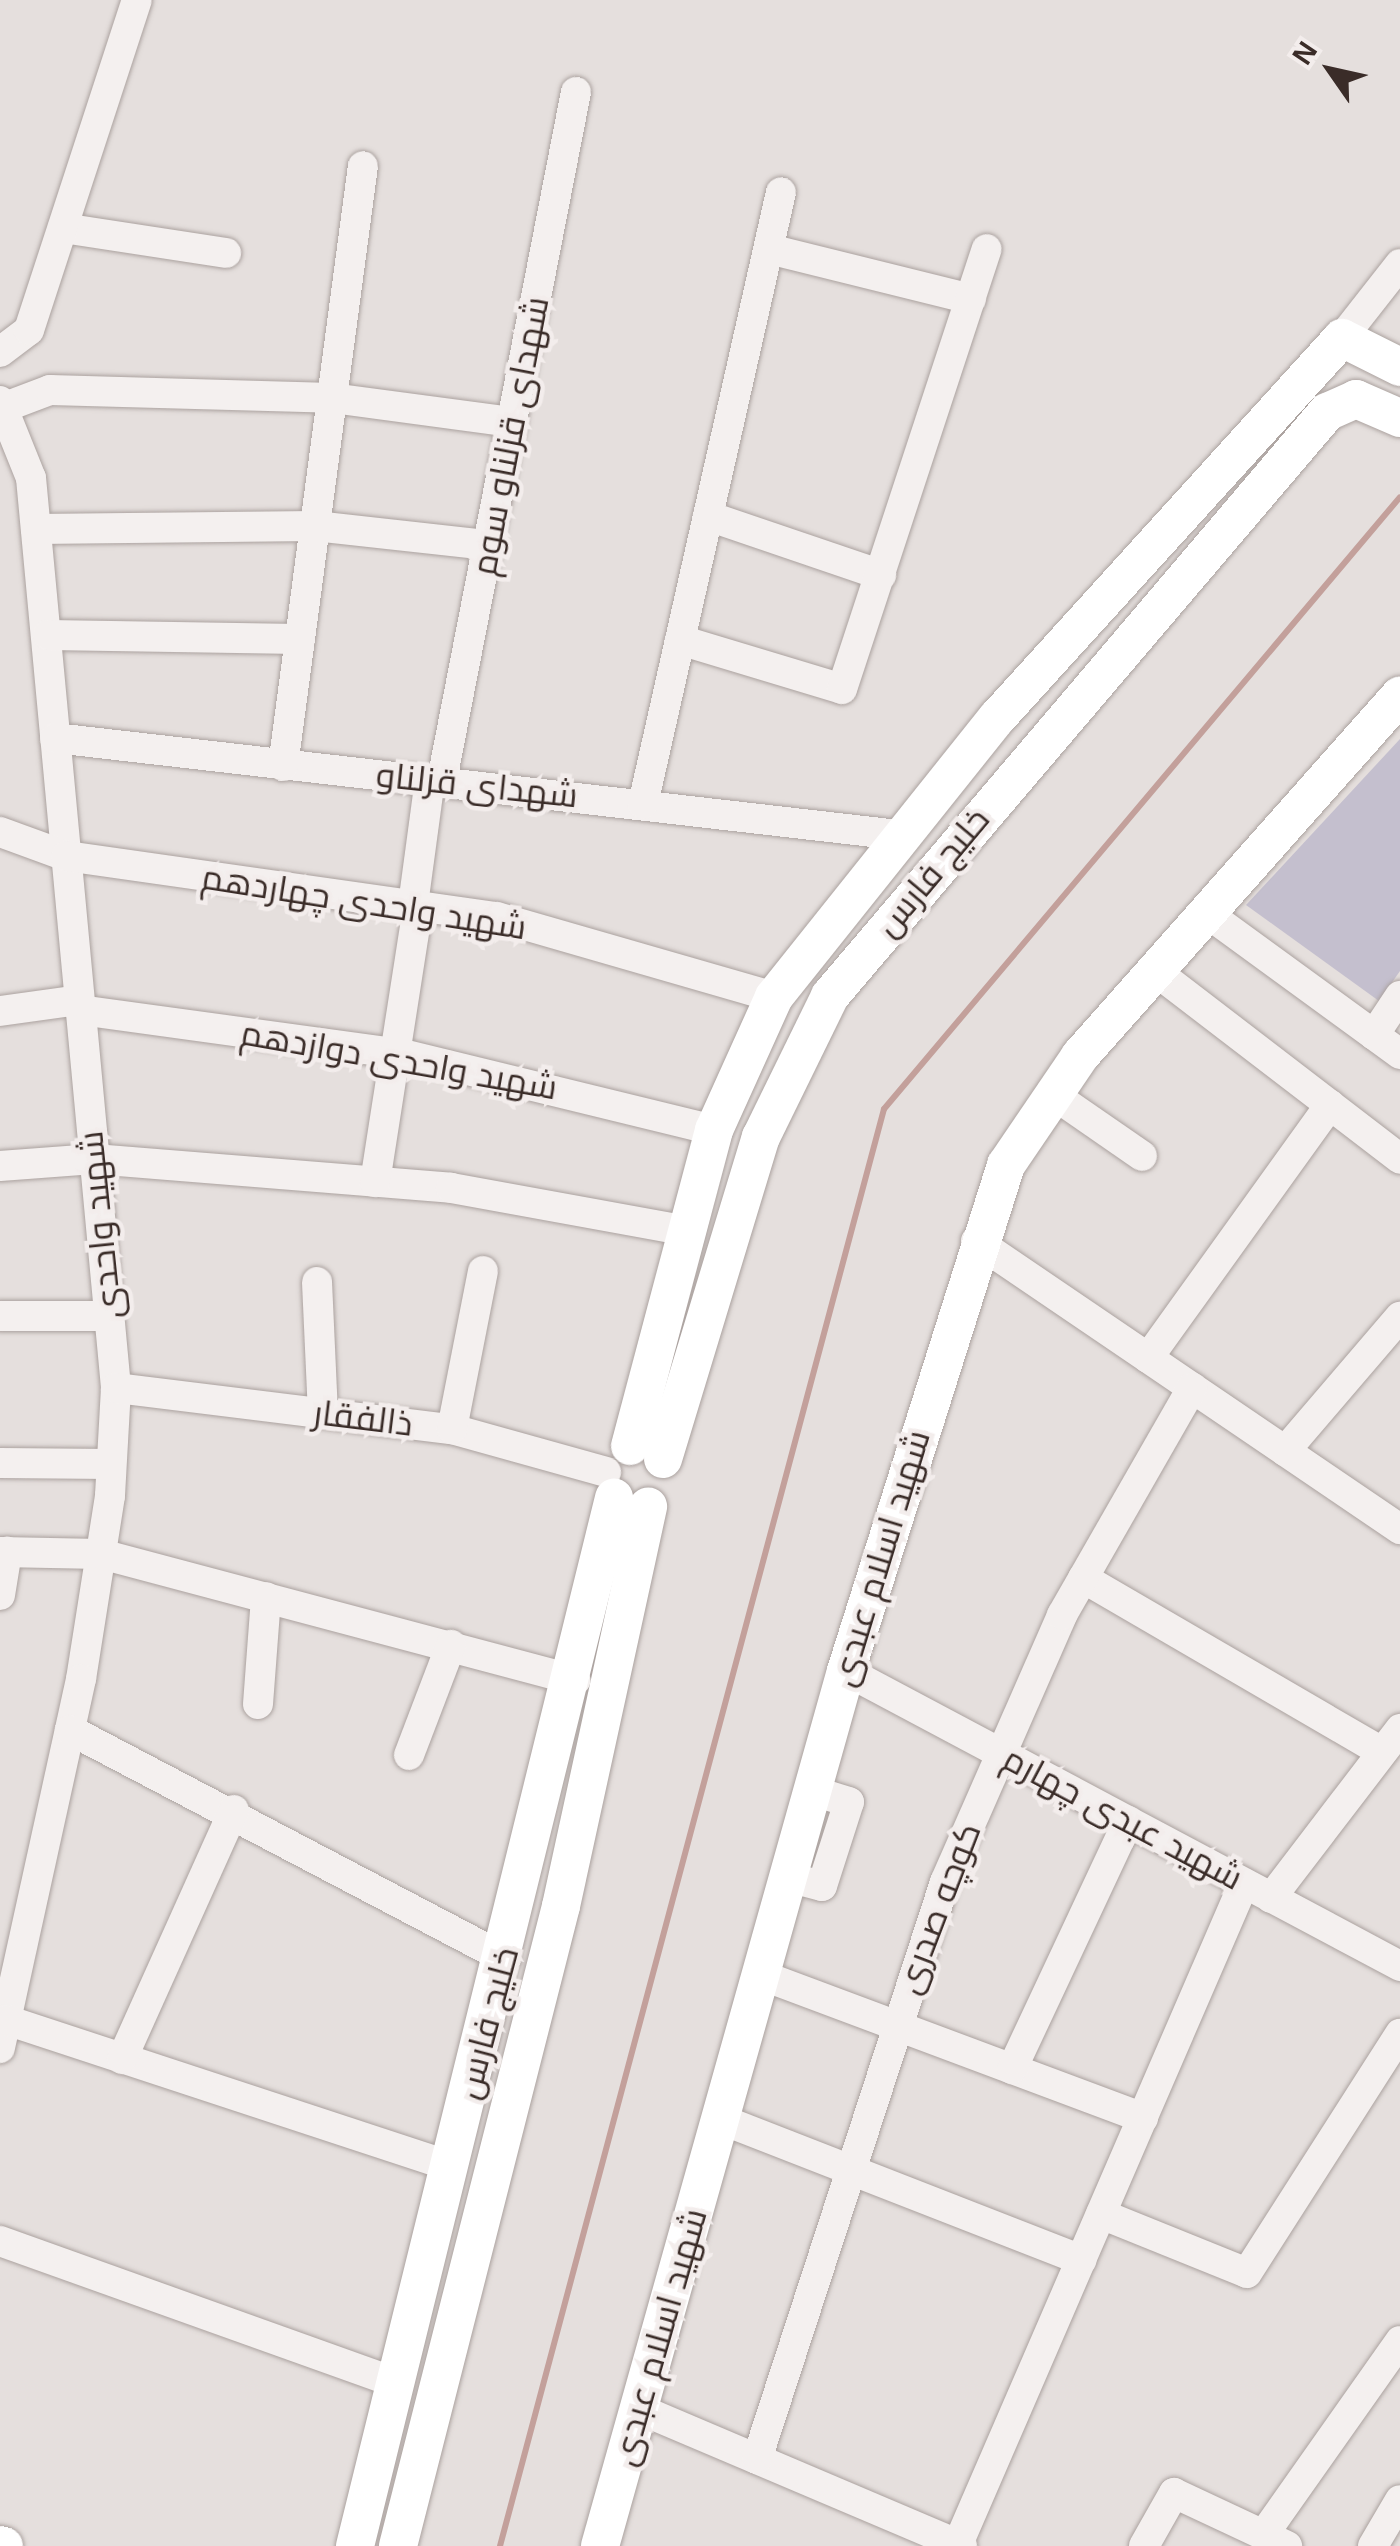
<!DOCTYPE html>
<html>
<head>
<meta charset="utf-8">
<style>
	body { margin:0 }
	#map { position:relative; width:1400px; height:2546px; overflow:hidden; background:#e5dfdd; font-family:Helvetica,Cairo,sans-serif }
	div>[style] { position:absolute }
	.green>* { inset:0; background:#c4bfce }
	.stream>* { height:6px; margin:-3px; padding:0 3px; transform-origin:3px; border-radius:3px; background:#c3a09b }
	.roads { filter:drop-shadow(0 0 2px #aba29f) drop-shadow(0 0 2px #aba29f) }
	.minor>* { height:30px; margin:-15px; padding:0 15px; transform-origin:15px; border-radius:15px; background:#f4f0ef }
	.major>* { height:38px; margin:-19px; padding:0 19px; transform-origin:19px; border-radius:19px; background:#fff }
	span { translate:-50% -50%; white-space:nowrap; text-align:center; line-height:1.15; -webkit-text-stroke:9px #f3edec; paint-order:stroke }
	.street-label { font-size:35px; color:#3a2c28 }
	.north { position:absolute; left:1280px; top:20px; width:100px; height:100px; -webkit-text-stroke:8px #f3edec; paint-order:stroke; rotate:304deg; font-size:28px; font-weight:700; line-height:40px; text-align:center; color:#3a2c28 }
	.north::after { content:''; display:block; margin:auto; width:35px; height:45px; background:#3a2c28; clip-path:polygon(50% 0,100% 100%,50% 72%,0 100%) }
</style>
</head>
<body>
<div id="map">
	<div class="green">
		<div style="clip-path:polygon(1400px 739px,1400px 971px,1379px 1001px,1246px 905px)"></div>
	</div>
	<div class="stream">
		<div style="left:500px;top:2546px;width:1487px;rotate:-75.04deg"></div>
		<div style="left:884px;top:1109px;width:800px;rotate:-49.86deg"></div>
	</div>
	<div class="roads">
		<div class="minor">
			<div style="left:63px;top:228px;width:165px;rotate:8.7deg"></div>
			<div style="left:769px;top:249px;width:208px;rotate:13.9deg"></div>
			<div style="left:1342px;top:338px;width:94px;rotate:-51.9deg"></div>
			<div style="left:0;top:352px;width:36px;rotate:-37deg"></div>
			<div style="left:29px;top:330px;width:347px;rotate:-71.9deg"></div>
			<div style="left:0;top:401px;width:83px;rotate:68.1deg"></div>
			<div style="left:31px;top:478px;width:914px;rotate:84.66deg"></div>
			<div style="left:116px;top:1388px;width:108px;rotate:93.2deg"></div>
			<div style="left:110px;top:1496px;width:185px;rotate:99deg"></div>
			<div style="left:81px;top:1679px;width:378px;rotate:102.4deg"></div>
			<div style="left:5px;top:407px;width:48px;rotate:-20.7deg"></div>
			<div style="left:50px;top:390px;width:282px;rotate:1.6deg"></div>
			<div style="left:332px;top:398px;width:182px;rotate:7.6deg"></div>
			<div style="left:708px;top:516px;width:183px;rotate:18.8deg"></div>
			<div style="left:36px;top:529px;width:279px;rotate:-0.6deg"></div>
			<div style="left:315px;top:526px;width:174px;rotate:6.3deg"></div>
			<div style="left:48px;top:635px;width:252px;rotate:0.9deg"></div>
			<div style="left:680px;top:640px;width:169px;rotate:16.8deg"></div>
			<div style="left:842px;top:689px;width:463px;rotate:-71.8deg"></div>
			<div style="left:55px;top:738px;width:849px;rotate:6.56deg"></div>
			<div style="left:283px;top:766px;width:605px;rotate:-82.41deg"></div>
			<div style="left:442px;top:780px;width:701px;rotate:-78.98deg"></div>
			<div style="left:643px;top:804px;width:627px;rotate:-77.29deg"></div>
			<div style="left:0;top:832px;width:70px;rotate:20deg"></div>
			<div style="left:66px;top:856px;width:435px;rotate:8.1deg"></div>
			<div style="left:497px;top:917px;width:288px;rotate:16.1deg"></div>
			<div style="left:413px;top:905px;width:126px;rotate:-82.3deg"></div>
			<div style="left:1204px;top:911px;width:243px;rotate:36.1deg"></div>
			<div style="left:1154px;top:970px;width:310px;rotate:37.5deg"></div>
			<div style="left:80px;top:1010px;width:325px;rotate:7.8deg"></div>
			<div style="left:402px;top:1054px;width:321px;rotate:13.7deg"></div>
			<div style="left:0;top:1011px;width:80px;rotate:-7.9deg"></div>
			<div style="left:1374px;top:1035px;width:47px;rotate:-56.3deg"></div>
			<div style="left:1054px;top:1095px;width:107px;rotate:34.7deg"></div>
			<div style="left:0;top:1166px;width:94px;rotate:-4.3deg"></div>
			<div style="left:94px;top:1159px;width:358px;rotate:4.6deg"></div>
			<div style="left:451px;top:1188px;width:241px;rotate:10.3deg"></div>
			<div style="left:375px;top:1182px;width:279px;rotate:-81.1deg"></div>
			<div style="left:976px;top:1241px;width:513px;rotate:34.19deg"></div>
			<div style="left:317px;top:1282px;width:131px;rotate:87.4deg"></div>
			<div style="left:0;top:1316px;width:109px"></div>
			<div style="left:1148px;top:1358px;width:312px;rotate:-54.3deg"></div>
			<div style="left:116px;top:1388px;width:338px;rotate:7deg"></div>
			<div style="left:452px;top:1429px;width:160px;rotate:15.6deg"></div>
			<div style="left:452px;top:1429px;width:161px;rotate:-78.9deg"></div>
			<div style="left:1285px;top:1451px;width:177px;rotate:-49.4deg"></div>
			<div style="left:0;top:1463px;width:111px;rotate:0.5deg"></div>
			<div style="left:0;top:1552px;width:101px;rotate:1.1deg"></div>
			<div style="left:101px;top:1554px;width:491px;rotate:14.9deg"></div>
			<div style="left:1083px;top:1578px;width:346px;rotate:30.2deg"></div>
			<div style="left:0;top:1595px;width:44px;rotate:-80.8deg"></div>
			<div style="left:846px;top:1671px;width:628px;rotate:28.03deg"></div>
			<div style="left:258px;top:1704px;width:107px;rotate:-85.7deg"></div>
			<div style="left:70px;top:1730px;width:492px;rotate:27.7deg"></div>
			<div style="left:409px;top:1755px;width:118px;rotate:-69.1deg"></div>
			<div style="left:788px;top:1877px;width:35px;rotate:15deg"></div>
			<div style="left:822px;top:1886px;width:88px;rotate:-72.2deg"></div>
			<div style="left:849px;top:1802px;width:39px;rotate:-163deg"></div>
			<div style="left:1271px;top:1898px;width:213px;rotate:-52.6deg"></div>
			<div style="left:761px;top:1975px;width:408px;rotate:20.5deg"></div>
			<div style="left:6px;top:2020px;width:466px;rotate:18.2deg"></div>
			<div style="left:122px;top:2059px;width:273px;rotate:-65.8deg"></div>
			<div style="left:1012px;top:2069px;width:274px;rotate:-64.9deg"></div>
			<div style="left:720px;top:2119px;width:388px;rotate:21.3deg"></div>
			<div style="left:1101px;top:2214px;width:157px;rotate:22deg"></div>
			<div style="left:1247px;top:2273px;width:284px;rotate:-57.4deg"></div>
			<div style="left:0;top:2241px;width:421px;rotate:19.7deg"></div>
			<div style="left:639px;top:2409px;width:351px;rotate:23deg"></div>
			<div style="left:757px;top:2459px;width:607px;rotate:-71.95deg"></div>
			<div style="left:945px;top:1882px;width:292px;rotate:-66.3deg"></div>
			<div style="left:1062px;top:1615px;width:262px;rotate:-60.2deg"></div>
			<div style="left:1264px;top:2534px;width:236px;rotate:-54.8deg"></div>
			<div style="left:958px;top:2544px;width:720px;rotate:-66.6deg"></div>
			<div style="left:1144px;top:2546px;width:61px;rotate:-60.5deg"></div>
			<div style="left:1174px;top:2493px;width:125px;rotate:25.1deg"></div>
			<div style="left:1373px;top:2546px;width:53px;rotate:-59.6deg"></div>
		</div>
		<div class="major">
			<div style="left:630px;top:1446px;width:327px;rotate:-75.1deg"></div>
			<div style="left:714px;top:1130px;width:146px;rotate:-65.7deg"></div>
			<div style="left:774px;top:997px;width:357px;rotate:-51.4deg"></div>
			<div style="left:997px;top:718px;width:513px;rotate:-47.76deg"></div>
			<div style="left:1342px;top:338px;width:65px;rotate:26.6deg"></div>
			<div style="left:663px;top:1459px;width:337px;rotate:-73.1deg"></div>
			<div style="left:761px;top:1137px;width:157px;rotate:-63.9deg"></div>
			<div style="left:830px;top:996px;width:767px;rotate:-49.6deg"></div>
			<div style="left:1327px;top:412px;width:32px;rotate:-24deg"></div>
			<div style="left:1356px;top:399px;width:48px;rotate:23.4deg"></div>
			<div style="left:0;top:2545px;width:4px;rotate:14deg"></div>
			<div style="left:355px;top:2546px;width:1080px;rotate:-76.12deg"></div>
			<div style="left:398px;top:2546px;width:660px;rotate:-75.71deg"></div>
			<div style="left:561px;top:1906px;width:409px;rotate:-77.7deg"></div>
			<div style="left:600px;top:2546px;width:909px;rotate:-74.3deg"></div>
			<div style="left:846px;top:1671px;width:531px;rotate:-72.45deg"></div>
			<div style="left:1006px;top:1165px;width:132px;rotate:-55.8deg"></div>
			<div style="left:1080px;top:1056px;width:482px;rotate:-48.4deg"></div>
		</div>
	</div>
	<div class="street-label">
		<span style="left:510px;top:436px;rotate:-79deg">شهدای قزلناو سوم</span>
		<span style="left:477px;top:785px;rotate:6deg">شهدای قزلناو</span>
		<span style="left:932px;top:872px;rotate:-50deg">خلیج فارس</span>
		<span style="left:364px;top:902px;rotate:9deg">شهید واحدی چهاردهم</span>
		<span style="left:399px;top:1060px;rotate:10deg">شهید واحدی دوازدهم</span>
		<span style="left:100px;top:1225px;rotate:-96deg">شهید واحدی</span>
		<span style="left:363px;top:1418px;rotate:7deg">ذالفقار</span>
		<span style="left:880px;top:1558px;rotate:-73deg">شهید اسلام عبدی</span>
		<span style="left:1123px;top:1818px;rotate:28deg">شهید عبدی چهارم</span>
		<span style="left:938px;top:1908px;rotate:-69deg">کوچه صدری</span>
		<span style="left:487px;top:2023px;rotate:-75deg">خلیج فارس</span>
		<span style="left:659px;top:2337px;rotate:-74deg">شهید اسلام عبدی</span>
	</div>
	<div class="north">N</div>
</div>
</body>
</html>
